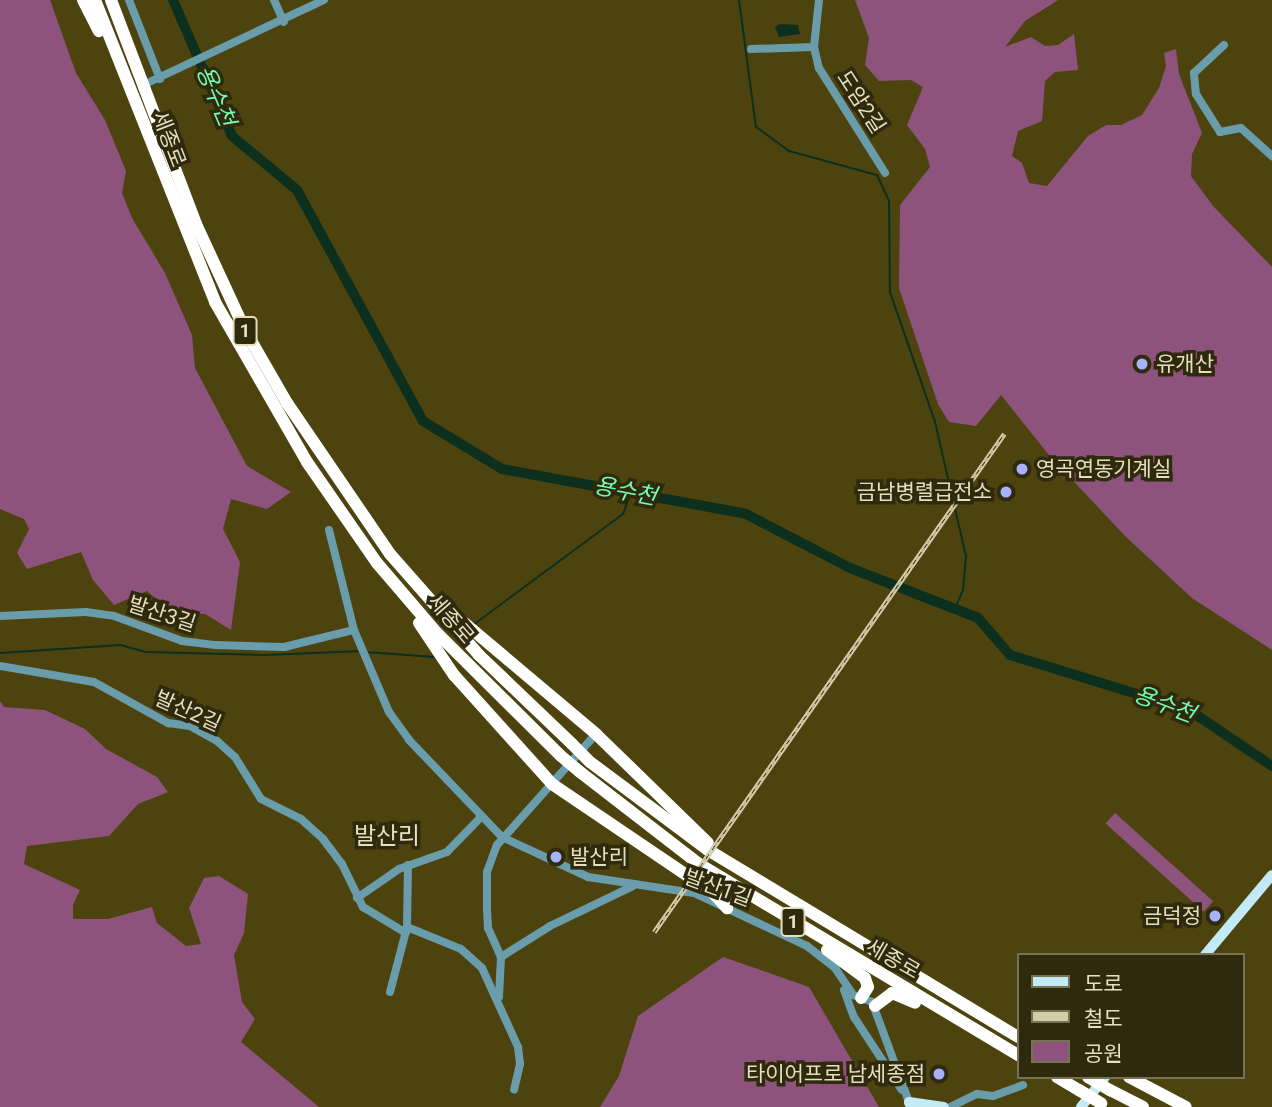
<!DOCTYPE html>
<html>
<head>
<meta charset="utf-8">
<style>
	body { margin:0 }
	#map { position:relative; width:1272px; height:1107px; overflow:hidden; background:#4d430e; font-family:Roboto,"Noto Sans KR",sans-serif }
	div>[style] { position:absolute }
	.green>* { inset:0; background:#8d537d; transform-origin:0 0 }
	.water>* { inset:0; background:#0d301e }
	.stream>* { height:2px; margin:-1px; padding:0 1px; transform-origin:1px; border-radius:1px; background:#0d301e }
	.river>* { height:10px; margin:-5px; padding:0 5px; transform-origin:5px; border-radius:5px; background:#0d301e }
	.minor>* { height:8px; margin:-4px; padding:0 4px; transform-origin:4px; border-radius:4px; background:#699dac }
	.major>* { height:10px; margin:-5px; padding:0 5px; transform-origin:5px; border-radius:5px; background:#c3ebf7 }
	.highway>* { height:12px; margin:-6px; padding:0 6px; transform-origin:6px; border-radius:6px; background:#fff }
	.rail>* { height:4.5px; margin-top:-2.25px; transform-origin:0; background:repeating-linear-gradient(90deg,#2f290e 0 5px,#d3cca9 0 10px); box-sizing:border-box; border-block:2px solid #d3cca9 }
	.highway-bridge>* { height:12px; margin:-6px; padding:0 6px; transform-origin:6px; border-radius:6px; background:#fff }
	.dots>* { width:19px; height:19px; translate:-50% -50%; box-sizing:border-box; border:4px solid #2f290e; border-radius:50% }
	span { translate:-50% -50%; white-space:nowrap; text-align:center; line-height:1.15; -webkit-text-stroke:7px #2f290e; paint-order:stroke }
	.shield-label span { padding:2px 5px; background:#2f290e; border:2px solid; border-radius:5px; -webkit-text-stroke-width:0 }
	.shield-label { font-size:19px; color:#e6dfbe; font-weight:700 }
	.street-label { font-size:21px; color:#e6dfbe }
	.poi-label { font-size:21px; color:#e6dfbe }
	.left { translate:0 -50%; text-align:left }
	.right { translate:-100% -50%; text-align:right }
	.water-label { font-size:23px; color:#70fdb3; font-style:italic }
	.quarter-label { font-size:24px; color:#e6dfbe }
	.legend { position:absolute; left:1017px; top:953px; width:228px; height:126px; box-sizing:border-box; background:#2f290e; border:2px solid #787254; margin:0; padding:9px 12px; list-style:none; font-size:21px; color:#e6dfbe }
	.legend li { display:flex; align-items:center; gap:14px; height:35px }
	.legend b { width:35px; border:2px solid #787254 }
</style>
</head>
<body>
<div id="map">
	<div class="green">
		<div style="clip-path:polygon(0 0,50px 0,76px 73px,105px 120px,126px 171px,122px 193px,132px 218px,165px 273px,192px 335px,195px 368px,247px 466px,291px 492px,267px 509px,231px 499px,223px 529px,240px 562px,231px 630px,205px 614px,172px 612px,147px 591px,114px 605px,93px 580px,81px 552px,27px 569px,17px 553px,29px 529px,24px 519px,0 509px)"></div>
		<div style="clip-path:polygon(855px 0,1058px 0,1025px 21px,1005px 47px,1031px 37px,1045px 46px,1058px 45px,1074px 34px,1078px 70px,1055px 72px,1045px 81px,1042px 121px,1018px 131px,1012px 156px,1022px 163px,1029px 183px,1047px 186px,1088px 136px,1106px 125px,1121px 125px,1142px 115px,1159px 88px,1166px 66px,1164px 53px,1176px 49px,1179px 74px,1202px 133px,1192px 154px,1191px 176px,1213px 206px,1272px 267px,1272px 650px,1192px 598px,1125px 536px,1048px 454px,1001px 395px,976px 426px,949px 422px,938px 404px,899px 288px,900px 205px,930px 167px,925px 149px,907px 125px,923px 87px,911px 80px,879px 81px,865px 65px,869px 38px)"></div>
		<div style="clip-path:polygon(0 701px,4px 707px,45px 710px,85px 729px,106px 749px,157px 777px,168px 792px,138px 804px,109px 836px,27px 846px,24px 864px,80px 890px,73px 905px,73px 919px,108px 919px,152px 907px,157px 923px,186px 946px,201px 944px,189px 908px,204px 878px,219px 876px,248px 894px,244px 933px,234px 955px,242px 1002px,255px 1019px,241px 1042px,319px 1107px,0 1107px)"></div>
		<div style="left:1115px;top:813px;width:132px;height:14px;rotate:42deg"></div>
		<div style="clip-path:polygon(723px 957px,809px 987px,879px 1107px,600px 1107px,619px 1076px,638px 1016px)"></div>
	</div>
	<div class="water">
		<div style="clip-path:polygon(780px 24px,798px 25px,800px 34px,779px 37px,775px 27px)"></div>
	</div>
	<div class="stream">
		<div style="left:739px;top:0;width:128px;rotate:82.4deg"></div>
		<div style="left:756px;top:127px;width:41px;rotate:36deg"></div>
		<div style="left:789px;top:151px;width:91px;rotate:15.3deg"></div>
		<div style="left:877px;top:175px;width:29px;rotate:65deg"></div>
		<div style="left:889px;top:201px;width:91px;rotate:89.4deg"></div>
		<div style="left:890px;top:292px;width:138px;rotate:70.9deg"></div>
		<div style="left:935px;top:422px;width:138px;rotate:77deg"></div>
		<div style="left:966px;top:556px;width:34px;rotate:95deg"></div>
		<div style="left:963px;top:590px;width:22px;rotate:114deg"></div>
		<div style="left:473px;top:625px;width:187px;rotate:-36.5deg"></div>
		<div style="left:623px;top:514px;width:23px;rotate:-70deg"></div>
		<div style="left:366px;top:652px;width:68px;rotate:4.2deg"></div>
		<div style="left:0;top:653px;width:121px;rotate:-3.8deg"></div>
		<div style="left:121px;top:645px;width:26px;rotate:16deg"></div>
		<div style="left:146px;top:652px;width:119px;rotate:1.4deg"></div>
		<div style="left:265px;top:655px;width:96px;rotate:-2.4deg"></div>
	</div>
	<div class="river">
		<div style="left:173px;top:0;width:148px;rotate:66.5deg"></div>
		<div style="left:232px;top:136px;width:85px;rotate:39.7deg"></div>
		<div style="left:297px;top:190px;width:263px;rotate:61.4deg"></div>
		<div style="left:423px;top:421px;width:92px;rotate:31.3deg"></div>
		<div style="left:502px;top:469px;width:248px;rotate:10.4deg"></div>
		<div style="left:746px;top:514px;width:117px;rotate:27.4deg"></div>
		<div style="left:850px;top:568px;width:137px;rotate:21.3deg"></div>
		<div style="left:978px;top:618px;width:49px;rotate:49.1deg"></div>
		<div style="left:1010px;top:655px;width:187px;rotate:17.1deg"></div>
		<div style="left:1189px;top:710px;width:100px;rotate:34deg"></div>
	</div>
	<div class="minor">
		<div style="left:129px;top:0;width:85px;rotate:68.6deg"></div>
		<div style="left:274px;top:0;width:24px;rotate:66deg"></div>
		<div style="left:819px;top:0;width:47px;rotate:96.1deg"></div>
		<div style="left:814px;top:47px;width:22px;rotate:77deg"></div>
		<div style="left:819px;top:68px;width:124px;rotate:57.8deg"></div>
		<div style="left:1224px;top:45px;width:41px;rotate:137deg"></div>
		<div style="left:1194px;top:73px;width:21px;rotate:85deg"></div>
		<div style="left:1196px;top:94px;width:45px;rotate:57.7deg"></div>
		<div style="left:1220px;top:132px;width:21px;rotate:-11deg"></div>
		<div style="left:1241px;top:128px;width:42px;rotate:42.1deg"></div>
		<div style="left:751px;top:49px;width:63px;rotate:-1.8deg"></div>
		<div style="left:143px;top:85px;width:200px;rotate:-25.2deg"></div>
		<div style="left:329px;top:530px;width:103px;rotate:76deg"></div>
		<div style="left:354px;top:630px;width:89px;rotate:66.9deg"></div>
		<div style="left:389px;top:712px;width:34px;rotate:54deg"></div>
		<div style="left:409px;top:740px;width:134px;rotate:46.2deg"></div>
		<div style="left:502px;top:837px;width:95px;rotate:24.9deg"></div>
		<div style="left:588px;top:877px;width:107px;rotate:8.6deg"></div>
		<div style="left:694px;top:893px;width:125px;rotate:25.1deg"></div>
		<div style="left:807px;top:946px;width:36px;rotate:38deg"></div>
		<div style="left:835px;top:968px;width:32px;rotate:56deg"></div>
		<div style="left:853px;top:995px;width:20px;rotate:20deg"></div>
		<div style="left:872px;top:1002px;width:107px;rotate:69.7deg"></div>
		<div style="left:0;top:616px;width:86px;rotate:-2.7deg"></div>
		<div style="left:86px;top:612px;width:28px;rotate:8deg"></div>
		<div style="left:114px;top:616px;width:72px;rotate:20.2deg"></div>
		<div style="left:182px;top:641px;width:34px;rotate:7deg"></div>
		<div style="left:216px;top:645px;width:68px;rotate:1.7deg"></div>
		<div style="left:284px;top:647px;width:72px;rotate:-13.7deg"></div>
		<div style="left:0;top:666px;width:95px;rotate:9.7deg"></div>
		<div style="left:94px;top:682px;width:85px;rotate:29deg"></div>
		<div style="left:168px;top:723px;width:22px;rotate:8deg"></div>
		<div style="left:190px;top:726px;width:31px;rotate:29deg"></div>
		<div style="left:217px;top:741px;width:24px;rotate:42deg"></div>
		<div style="left:235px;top:757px;width:49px;rotate:58.2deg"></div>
		<div style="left:261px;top:799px;width:45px;rotate:26.6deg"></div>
		<div style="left:301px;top:819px;width:30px;rotate:42deg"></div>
		<div style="left:323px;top:839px;width:31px;rotate:53deg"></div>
		<div style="left:342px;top:864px;width:48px;rotate:64deg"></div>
		<div style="left:363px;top:907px;width:50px;rotate:31.2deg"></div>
		<div style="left:357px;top:898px;width:51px;rotate:-34.6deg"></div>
		<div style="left:399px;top:869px;width:51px;rotate:-19.5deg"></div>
		<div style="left:447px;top:852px;width:50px;rotate:-45.8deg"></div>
		<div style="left:407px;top:927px;width:58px;rotate:22.2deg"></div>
		<div style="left:461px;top:949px;width:28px;rotate:42deg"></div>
		<div style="left:482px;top:968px;width:87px;rotate:65.5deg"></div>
		<div style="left:518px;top:1047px;width:17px;rotate:83deg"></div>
		<div style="left:520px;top:1064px;width:26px;rotate:103deg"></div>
		<div style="left:501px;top:957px;width:32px;rotate:-114deg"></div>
		<div style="left:488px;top:928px;width:19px;rotate:-93deg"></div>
		<div style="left:487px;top:909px;width:37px;rotate:-90deg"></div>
		<div style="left:487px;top:872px;width:29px;rotate:-70deg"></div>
		<div style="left:497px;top:845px;width:149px;rotate:-48.3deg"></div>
		<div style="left:844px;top:990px;width:29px;rotate:70deg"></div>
		<div style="left:854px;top:1017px;width:87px;rotate:56.7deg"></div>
		<div style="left:390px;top:992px;width:67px;rotate:-75.3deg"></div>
		<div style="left:407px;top:927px;width:62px;rotate:-89.1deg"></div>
		<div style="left:499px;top:997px;width:40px;rotate:-87.1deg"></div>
		<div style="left:501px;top:957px;width:58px;rotate:-32.3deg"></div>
		<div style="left:550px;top:926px;width:92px;rotate:-25.7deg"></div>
		<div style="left:950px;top:1107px;width:30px;rotate:-26deg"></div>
		<div style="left:977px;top:1094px;width:16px;rotate:7deg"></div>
		<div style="left:993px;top:1096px;width:32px;rotate:-20deg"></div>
	</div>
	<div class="major">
		<div style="left:1205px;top:955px;width:104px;rotate:-50.1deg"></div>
		<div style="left:911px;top:1107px;width:5px;rotate:-112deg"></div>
		<div style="left:909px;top:1102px;width:35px;rotate:8deg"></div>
		<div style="left:1081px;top:1107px;width:38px;rotate:-51deg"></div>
	</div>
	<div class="highway">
		<div style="left:83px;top:0;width:35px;rotate:63deg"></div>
		<div style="left:95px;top:0;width:325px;rotate:68.3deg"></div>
		<div style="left:215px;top:302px;width:185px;rotate:60.1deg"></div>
		<div style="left:307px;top:462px;width:123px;rotate:55.3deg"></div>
		<div style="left:377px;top:563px;width:92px;rotate:49.4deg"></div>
		<div style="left:437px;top:633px;width:175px;rotate:44.8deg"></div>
		<div style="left:111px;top:0;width:240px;rotate:69.2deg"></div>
		<div style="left:196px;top:224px;width:119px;rotate:65.2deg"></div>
		<div style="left:246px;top:332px;width:82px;rotate:60deg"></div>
		<div style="left:287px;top:403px;width:183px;rotate:55.7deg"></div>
		<div style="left:390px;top:554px;width:135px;rotate:48.6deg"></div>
		<div style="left:479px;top:655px;width:129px;rotate:43.7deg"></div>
		<div style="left:443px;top:605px;width:200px;rotate:40.1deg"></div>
		<div style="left:596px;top:734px;width:156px;rotate:44.2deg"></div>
		<div style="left:419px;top:623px;width:63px;rotate:56.1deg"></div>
		<div style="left:454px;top:675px;width:147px;rotate:48deg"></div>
		<div style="left:552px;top:784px;width:194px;rotate:34.1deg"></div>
		<div style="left:713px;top:893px;width:21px;rotate:47deg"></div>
		<div style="left:590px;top:762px;width:147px;rotate:36.7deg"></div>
		<div style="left:708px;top:850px;width:362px;rotate:31.1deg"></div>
		<div style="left:580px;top:772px;width:150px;rotate:37.7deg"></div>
		<div style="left:699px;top:864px;width:372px;rotate:30.9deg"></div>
		<div style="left:827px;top:950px;width:47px;rotate:36.4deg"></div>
		<div style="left:865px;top:978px;width:9px;rotate:72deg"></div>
		<div style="left:868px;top:987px;width:13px;rotate:122deg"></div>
		<div style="left:875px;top:1006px;width:21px;rotate:-37deg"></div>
		<div style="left:892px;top:993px;width:25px;rotate:23deg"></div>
		<div style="left:1057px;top:1077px;width:26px;rotate:31deg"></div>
		<div style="left:1129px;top:1077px;width:64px;rotate:27.8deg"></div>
		<div style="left:1110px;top:1090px;width:37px;rotate:27deg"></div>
	</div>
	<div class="rail">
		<div style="left:654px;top:932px;width:609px;rotate:-54.9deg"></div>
	</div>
	<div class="highway-bridge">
		<div style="left:572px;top:744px;width:25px;rotate:45deg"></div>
		<div style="left:561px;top:756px;width:25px;rotate:40deg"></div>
		<div style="left:1088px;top:1077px;width:26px;rotate:31deg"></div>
		<div style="left:1079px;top:1090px;width:26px;rotate:31deg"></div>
	</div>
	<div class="dots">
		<div style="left:1142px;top:364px;background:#a7b1fc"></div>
		<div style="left:1022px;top:469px;background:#a7b1fc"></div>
		<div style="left:1006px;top:492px;background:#a7b1fc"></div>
		<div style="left:556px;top:857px;background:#a7b1fc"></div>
		<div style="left:1215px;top:916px;background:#a7b1fc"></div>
		<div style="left:939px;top:1074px;background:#a7b1fc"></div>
	</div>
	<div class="shield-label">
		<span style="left:245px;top:331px">1</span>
		<span style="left:793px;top:922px">1</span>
	</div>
	<div class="street-label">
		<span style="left:861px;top:102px;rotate:57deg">도암2길</span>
		<span style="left:169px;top:139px;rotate:69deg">세종로</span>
		<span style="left:162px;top:614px;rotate:18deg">발산3길</span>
		<span style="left:451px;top:619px;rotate:49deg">세종로</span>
		<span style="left:188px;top:711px;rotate:24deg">발산2길</span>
		<span style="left:718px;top:888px;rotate:20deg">발산1길</span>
		<span style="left:893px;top:959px;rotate:30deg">세종로</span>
	</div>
	<div class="poi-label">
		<span class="left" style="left:1156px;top:364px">유개산</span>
		<span class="left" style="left:1036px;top:469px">영곡연동기계실</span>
		<span class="right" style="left:992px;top:492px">금남병렬급전소</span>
		<span class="left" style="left:570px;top:857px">발산리</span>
		<span class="right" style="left:1201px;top:916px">금덕정</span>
		<span class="right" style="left:925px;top:1074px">타이어프로 남세종점</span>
	</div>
	<div class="water-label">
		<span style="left:215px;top:96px;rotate:67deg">용수천</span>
		<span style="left:625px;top:492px;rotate:11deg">용수천</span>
		<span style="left:1164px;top:705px;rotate:21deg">용수천</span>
	</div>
	<div class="quarter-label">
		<span style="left:387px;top:837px">발산리</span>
	</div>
	<ul class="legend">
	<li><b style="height:9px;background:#c3ebf7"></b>도로</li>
	<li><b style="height:9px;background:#d3cca9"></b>철도</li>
	<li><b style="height:19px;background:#8d537d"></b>공원</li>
	</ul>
</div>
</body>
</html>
